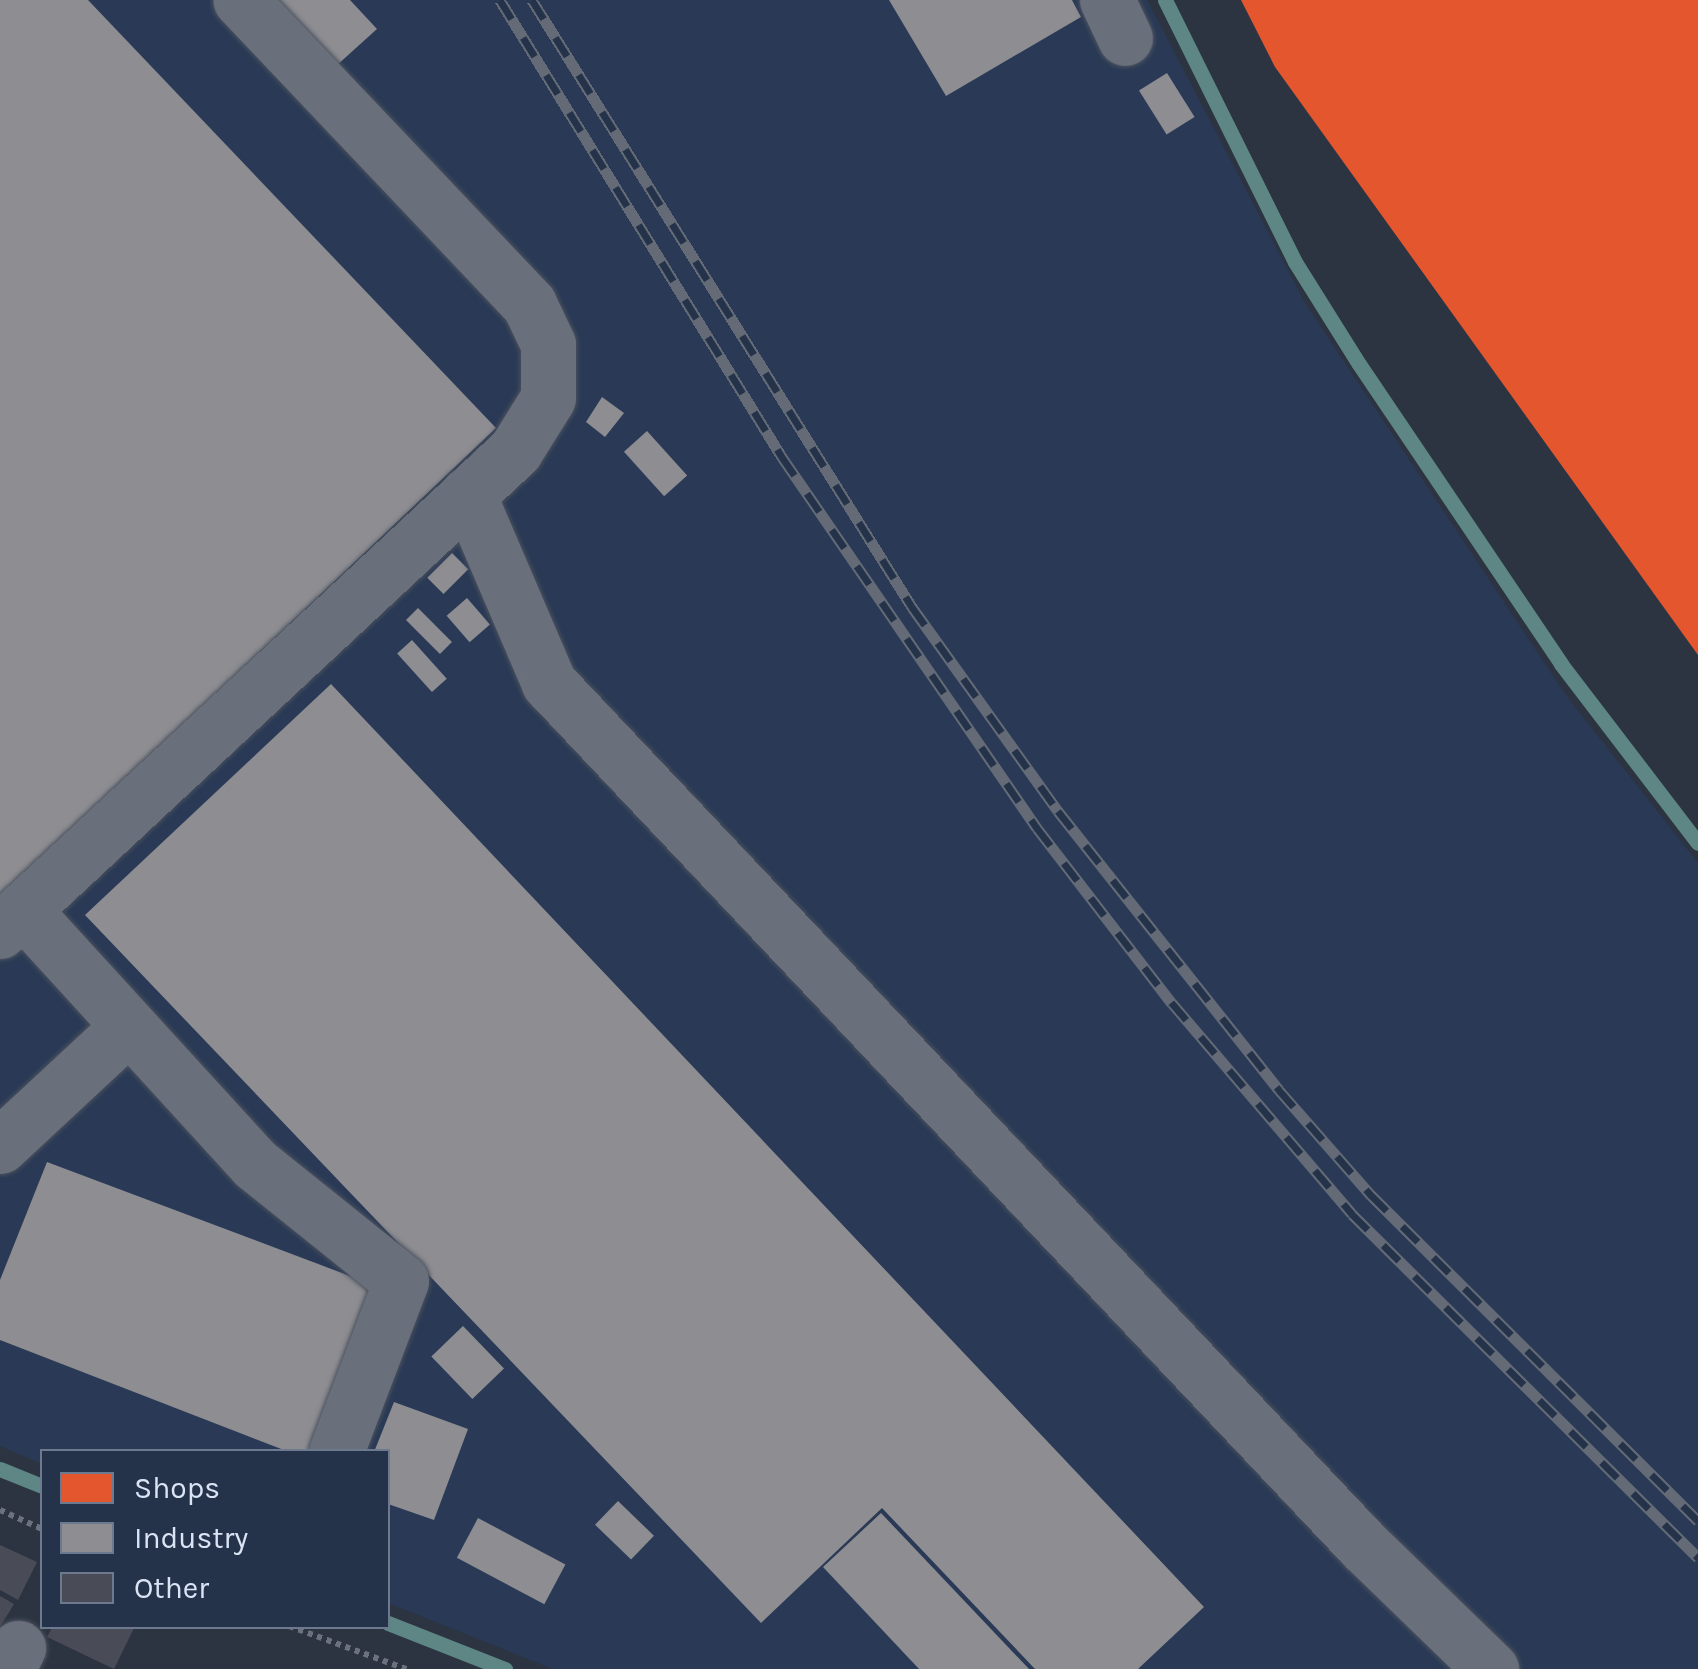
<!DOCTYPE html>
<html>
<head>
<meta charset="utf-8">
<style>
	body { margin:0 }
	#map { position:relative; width:1698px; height:1669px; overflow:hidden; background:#2c3442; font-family:Karla,sans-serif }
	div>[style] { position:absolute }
	.built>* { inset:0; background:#2a3a56 }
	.shops>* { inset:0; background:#e4572e }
	.industry>* { inset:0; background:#8d8d92; transform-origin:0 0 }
	.stream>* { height:15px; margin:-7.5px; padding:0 7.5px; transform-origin:7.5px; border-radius:7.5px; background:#5d8685 }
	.building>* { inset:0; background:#494c57 }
	.path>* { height:6px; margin-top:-3px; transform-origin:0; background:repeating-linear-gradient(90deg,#6c727c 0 5px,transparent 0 10px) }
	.roads { filter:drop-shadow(0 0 2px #4a515d) drop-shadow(0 0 2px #4a515d) }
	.minor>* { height:55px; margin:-27.5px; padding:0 27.5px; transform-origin:27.5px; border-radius:27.5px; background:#6a707b }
	.rail>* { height:11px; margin-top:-5.5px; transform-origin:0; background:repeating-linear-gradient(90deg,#24324a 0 22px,#646b76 0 44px); box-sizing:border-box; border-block:2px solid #646b76 }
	span { translate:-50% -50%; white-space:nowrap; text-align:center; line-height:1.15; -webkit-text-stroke:10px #24324a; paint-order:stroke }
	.legend { position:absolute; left:40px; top:1449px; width:350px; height:180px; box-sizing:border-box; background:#24324a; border:2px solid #6d798e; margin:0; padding:12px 18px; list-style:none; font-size:30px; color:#dbe4f4 }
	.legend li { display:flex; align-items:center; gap:20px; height:50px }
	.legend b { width:50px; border:2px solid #6d798e }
</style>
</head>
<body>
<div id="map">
	<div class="built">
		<div style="clip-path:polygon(0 0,1147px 0,1306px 305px,1567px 697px,1698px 863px,1698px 1669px,553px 1669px,388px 1603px,388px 1452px,42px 1452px,42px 1464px,0 1446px)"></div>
	</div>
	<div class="shops">
		<div style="clip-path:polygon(1241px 0,1698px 0,1698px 655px,1275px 67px)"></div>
	</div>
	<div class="industry">
		<div style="clip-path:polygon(0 0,88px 0,496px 428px,0 899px)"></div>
		<div style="clip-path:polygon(274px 0,350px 0,377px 29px,336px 66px)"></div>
		<div style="clip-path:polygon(889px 0,1072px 0,1081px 17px,946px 96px)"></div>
		<div style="left:1167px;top:73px;width:52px;height:33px;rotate:58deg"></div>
		<div style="clip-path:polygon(602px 397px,624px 413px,605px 437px,586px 422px)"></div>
		<div style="left:647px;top:431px;width:60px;height:31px;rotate:48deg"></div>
		<div style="left:452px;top:553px;width:23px;height:35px;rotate:45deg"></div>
		<div style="left:467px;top:598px;width:35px;height:27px;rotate:49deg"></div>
		<div style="left:418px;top:608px;width:48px;height:17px;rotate:45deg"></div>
		<div style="left:412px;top:640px;width:52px;height:20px;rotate:48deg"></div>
		<div style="clip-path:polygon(331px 684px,1204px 1607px,1138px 1669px,1035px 1669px,882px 1508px,761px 1623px,85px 915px)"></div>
		<div style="clip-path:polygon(47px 1162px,374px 1285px,309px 1452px,289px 1452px,0 1340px,0 1280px)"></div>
		<div style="left:463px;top:1326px;width:59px;height:44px;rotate:46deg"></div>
		<div style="clip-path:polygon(394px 1402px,468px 1429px,434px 1520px,388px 1504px,388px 1452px,374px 1452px)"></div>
		<div style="left:618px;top:1501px;width:50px;height:33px;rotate:44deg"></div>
		<div style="clip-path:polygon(881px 1513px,1029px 1669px,919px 1669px,823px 1567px)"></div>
		<div style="left:478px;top:1518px;width:99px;height:45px;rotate:28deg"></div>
	</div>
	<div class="stream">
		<div style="left:1165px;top:0;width:292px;rotate:63.6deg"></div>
		<div style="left:1295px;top:262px;width:120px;rotate:57.9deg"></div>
		<div style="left:1359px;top:364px;width:362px;rotate:56deg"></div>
		<div style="left:1561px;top:664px;width:225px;rotate:52.6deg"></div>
		<div style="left:0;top:1469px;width:45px;rotate:22deg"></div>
		<div style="left:388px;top:1623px;width:126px;rotate:21.5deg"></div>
	</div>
	<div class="building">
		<div style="clip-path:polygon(0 1545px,37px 1562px,18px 1600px,0 1590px)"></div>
		<div style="clip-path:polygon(0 1596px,14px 1604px,0 1627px)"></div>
		<div style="clip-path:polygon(53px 1626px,135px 1626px,114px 1669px,47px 1637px)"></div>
	</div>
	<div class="path">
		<div style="left:0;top:1510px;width:46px;rotate:24.3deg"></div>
		<div style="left:289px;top:1626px;width:125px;rotate:20.2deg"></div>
	</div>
	<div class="roads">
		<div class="minor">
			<div style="left:1107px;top:0;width:42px;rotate:64.7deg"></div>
			<div style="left:468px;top:494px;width:206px;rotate:66.8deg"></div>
			<div style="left:549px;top:683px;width:1187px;rotate:46.64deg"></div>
			<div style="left:1364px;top:1546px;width:177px;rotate:44.1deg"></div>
			<div style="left:23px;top:910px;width:344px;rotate:47.6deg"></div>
			<div style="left:255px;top:1164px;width:187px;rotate:38.7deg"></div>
			<div style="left:401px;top:1281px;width:183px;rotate:110.8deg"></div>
			<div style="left:0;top:931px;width:704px;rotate:-42.99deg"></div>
			<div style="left:515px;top:451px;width:62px;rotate:-58.1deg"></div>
			<div style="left:548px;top:398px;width:54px;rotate:-90deg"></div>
			<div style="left:548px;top:344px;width:44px;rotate:-115.4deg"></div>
			<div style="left:529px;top:304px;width:419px;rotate:-133.5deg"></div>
			<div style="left:0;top:1146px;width:176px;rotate:-42.9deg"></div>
			<div style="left:7px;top:1669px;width:24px;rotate:-62deg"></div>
		</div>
	</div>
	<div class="rail">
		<div style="left:500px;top:0;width:537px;rotate:58.32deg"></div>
		<div style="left:782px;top:457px;width:450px;rotate:55.5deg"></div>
		<div style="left:1037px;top:828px;width:221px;rotate:52.4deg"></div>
		<div style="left:1172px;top:1003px;width:277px;rotate:49.5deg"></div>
		<div style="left:1352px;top:1214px;width:488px;rotate:44.8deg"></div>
		<div style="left:532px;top:0;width:716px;rotate:57.95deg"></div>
		<div style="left:912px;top:607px;width:251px;rotate:54.4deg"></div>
		<div style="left:1058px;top:811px;width:356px;rotate:51.6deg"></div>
		<div style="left:1279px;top:1090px;width:140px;rotate:48.8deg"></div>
		<div style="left:1371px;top:1195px;width:462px;rotate:44.9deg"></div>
	</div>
	<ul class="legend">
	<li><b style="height:28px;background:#e4572e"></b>Shops</li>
	<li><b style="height:28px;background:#8d8d92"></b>Industry</li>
	<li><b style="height:28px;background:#494c57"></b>Other</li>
	</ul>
</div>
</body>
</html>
